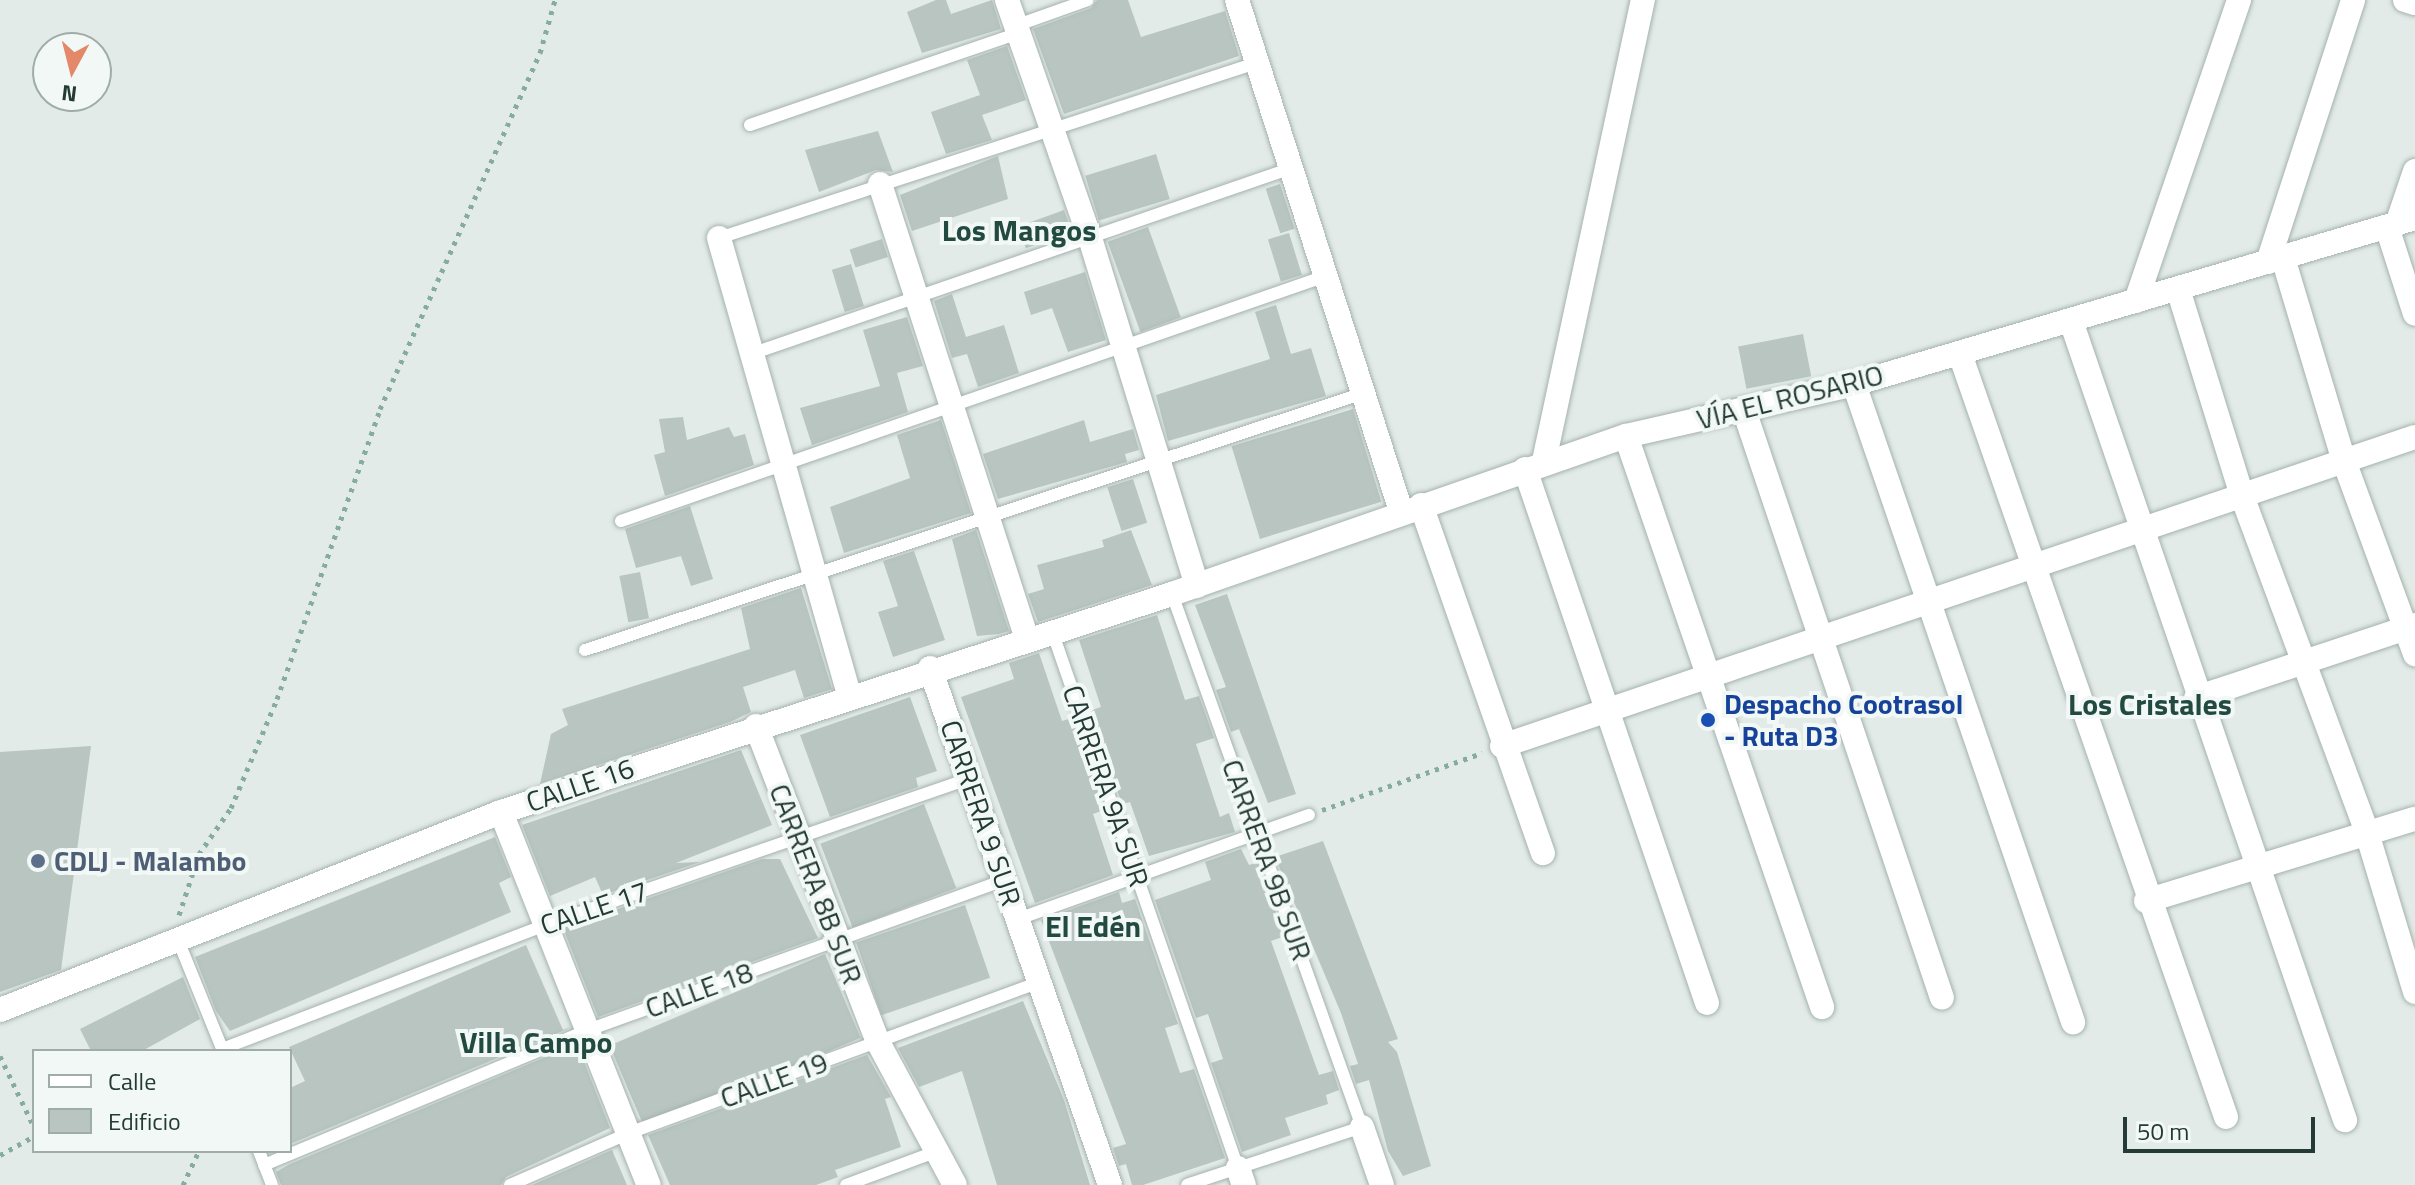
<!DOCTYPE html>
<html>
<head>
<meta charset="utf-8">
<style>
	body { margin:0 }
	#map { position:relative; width:2415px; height:1185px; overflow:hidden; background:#e2ebe7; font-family:"Titillium Web",sans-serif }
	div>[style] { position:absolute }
	.building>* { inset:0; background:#b8c5c0; transform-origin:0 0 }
	.path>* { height:5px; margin-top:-2.5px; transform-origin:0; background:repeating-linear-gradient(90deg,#86aba0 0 4px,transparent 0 10px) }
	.roads { filter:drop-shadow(0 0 2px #a5b2ae) drop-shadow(0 0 2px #a5b2ae) }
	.lane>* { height:12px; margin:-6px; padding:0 6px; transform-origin:6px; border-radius:6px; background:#fff }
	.street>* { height:24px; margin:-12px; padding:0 12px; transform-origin:12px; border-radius:12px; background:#fff }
	.secondary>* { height:24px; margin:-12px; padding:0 12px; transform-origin:12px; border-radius:12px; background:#fff }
	.dots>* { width:22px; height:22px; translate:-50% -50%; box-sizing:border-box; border:4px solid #f2f8f5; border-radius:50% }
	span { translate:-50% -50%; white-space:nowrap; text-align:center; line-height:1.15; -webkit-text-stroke:8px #f2f8f5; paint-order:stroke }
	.street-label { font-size:28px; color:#243a34 }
	.transit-label { font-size:28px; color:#164399; font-weight:700 }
	.left { translate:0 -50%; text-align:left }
	.service-label { font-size:28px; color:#4e5e75; font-weight:700 }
	.neighbourhood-label { font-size:30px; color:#224a41; font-weight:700 }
	.legend { position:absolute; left:32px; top:1049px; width:260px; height:104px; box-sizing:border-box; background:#f2f8f5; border:2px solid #a0aca8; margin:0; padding:10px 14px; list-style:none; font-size:24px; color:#243a34 }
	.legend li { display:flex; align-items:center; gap:16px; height:40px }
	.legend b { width:40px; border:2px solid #a0aca8 }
	.north { position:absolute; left:32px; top:32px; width:80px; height:80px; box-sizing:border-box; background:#f2f8f5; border:2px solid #a0aca8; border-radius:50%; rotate:187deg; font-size:22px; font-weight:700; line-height:32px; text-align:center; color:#243a34 }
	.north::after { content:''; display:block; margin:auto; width:28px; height:36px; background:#e38868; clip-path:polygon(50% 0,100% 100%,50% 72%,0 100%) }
	.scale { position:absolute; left:2123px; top:1117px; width:192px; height:36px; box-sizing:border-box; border:4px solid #243a34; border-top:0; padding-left:10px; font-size:24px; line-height:28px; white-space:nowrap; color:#243a34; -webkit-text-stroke:6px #f2f8f5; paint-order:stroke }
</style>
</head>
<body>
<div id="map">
	<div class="building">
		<div style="clip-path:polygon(936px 0,946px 0,951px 14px,992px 0,1001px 29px,922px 53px,907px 12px)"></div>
		<div style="clip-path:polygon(1097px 0,1128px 0,1141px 37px,1225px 11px,1239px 56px,1064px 114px,1033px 29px,1091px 8px)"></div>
		<div style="clip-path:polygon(1007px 46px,1026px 100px,982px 115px,992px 140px,946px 154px,931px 112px,980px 95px,967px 60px)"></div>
		<div style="clip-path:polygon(878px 131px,893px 172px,876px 170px,819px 192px,805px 150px)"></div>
		<div style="left:1156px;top:154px;width:47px;height:74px;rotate:73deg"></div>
		<div style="clip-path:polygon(998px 156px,1008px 199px,912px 231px,900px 195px)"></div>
		<div style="left:1280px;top:184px;width:47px;height:15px;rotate:72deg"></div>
		<div style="left:1064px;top:210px;width:23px;height:49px;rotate:70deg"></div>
		<div style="left:1148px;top:227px;width:96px;height:43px;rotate:70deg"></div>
		<div style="left:1289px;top:233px;width:44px;height:22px;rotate:73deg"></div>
		<div style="left:882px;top:239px;width:19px;height:34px;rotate:72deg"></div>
		<div style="left:851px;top:264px;width:44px;height:20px;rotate:73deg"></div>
		<div style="clip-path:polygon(1085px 272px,1106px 340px,1068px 352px,1052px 308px,1031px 315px,1024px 292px)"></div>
		<div style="clip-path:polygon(952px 294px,966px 337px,1004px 325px,1019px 373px,978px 387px,967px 354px,952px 358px,934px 301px)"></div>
		<div style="clip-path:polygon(1276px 305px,1291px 354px,1311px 348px,1326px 396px,1168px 441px,1156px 395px,1270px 359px,1255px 312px)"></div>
		<div style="clip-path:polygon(907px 317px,923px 366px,897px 373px,908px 412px,812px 445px,800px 408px,880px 386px,863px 330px)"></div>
		<div style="left:1803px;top:334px;width:43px;height:66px;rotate:79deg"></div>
		<div style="left:1353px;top:409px;width:97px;height:127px;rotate:73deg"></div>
		<div style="clip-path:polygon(683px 417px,687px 440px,729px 427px,734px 437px,745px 434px,754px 465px,665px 496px,654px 455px,665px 452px,659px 419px)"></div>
		<div style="clip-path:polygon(941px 420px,971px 513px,844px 553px,830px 507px,910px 478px,897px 435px)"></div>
		<div style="clip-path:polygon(1084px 420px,1090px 442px,1133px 429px,1139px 450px,1125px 454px,1127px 462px,998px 499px,983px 454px)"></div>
		<div style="left:1133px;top:479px;width:46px;height:27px;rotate:72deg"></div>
		<div style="clip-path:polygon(690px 506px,713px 579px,691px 586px,681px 556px,636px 568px,625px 529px)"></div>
		<div style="clip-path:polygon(976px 530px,1009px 631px,999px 634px,977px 636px,952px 539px)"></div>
		<div style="clip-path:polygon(1131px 530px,1152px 585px,1038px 622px,1028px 594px,1044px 589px,1037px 565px,1104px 547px,1102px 540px)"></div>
		<div style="clip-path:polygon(914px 551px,945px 640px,893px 657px,878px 612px,898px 606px,883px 561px)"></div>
		<div style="left:640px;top:572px;width:47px;height:21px;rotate:79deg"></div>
		<div style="clip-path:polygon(801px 588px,832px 689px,804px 698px,795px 670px,743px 687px,751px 712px,730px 722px,540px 784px,551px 734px,568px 725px,562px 709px,750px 649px,741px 608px)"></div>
		<div style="clip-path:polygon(1227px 594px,1296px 794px,1268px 803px,1239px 729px,1231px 732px,1216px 690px,1226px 687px,1195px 605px)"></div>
		<div style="clip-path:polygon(1157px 615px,1185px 700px,1199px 696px,1214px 738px,1196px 744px,1220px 817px,1229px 813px,1235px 832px,1149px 856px,1130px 802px,1122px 804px,1089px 711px,1101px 707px,1079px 640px)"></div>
		<div style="clip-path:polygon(1039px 653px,1062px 721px,1072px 718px,1104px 810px,1093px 814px,1113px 875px,1035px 903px,961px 697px,1014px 679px,1009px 663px)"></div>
		<div style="clip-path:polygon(910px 697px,937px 771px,916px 778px,918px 787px,830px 817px,800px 735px)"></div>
		<div style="clip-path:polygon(91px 746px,61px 970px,0 992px,0 752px)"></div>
		<div style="clip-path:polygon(741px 750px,772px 825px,676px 863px,700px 862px,603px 895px,595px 877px,550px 896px,522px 825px)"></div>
		<div style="left:924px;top:804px;width:90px;height:111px;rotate:69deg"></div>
		<div style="clip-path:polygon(495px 837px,511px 877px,499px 883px,511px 912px,230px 1031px,216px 1011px,195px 957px)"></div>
		<div style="clip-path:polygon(1323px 841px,1398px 1039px,1388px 1042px,1397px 1052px,1431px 1166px,1403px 1176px,1388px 1151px,1369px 1080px,1356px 1084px,1350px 1066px,1358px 1064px,1341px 1013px,1275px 857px)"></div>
		<div style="clip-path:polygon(1241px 849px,1249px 865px,1258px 862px,1285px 936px,1271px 941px,1319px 1075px,1333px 1071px,1339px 1090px,1326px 1095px,1328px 1104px,1285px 1118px,1291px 1135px,1242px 1152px,1211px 1063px,1223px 1059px,1208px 1014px,1196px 1018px,1155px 900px,1211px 880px,1205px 862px)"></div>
		<div style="clip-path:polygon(762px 859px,780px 859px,818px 938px,598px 1017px,563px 928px)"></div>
		<div style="clip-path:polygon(1119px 892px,1122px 903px,1135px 899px,1178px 1024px,1165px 1028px,1180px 1073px,1194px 1069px,1225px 1158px,1143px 1185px,1132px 1185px,1126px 1164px,1119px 1166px,1113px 1148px,1126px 1144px,1041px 920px)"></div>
		<div style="left:965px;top:905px;width:77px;height:115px;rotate:71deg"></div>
		<div style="clip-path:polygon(526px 945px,563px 1030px,570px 1028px,290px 1144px,290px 1088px,305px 1081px,289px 1047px)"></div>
		<div style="left:825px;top:954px;width:91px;height:234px;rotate:67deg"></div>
		<div style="clip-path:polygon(183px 977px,200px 1019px,142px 1051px,91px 1051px,80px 1029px)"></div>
		<div style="clip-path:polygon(1023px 1001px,1064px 1100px,1090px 1185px,997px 1185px,962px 1071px,919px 1087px,898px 1048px)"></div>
		<div style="clip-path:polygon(577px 1044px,610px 1128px,506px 1177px,501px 1185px,281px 1185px,276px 1172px,290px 1164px)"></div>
		<div style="clip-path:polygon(867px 1055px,891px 1097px,885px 1099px,901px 1147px,835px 1170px,838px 1177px,816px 1185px,670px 1185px,648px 1135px)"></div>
		<div style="clip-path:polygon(612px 1150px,627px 1185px,532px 1185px)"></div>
	</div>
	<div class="path">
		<div style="left:1322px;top:810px;width:170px;rotate:-19.6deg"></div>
		<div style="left:179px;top:915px;width:64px;rotate:-71.8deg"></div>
		<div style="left:199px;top:854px;width:56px;rotate:-55.2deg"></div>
		<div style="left:231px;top:808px;width:118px;rotate:-67.1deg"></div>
		<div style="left:277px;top:699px;width:308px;rotate:-70.4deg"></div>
		<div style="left:380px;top:409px;width:390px;rotate:-65.8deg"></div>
		<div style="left:540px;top:53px;width:55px;rotate:-74.2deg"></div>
		<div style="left:0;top:1056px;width:79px;rotate:64.4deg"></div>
		<div style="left:0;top:1155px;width:39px;rotate:-29deg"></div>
		<div style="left:183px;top:1185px;width:38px;rotate:-65deg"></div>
	</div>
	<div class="roads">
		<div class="lane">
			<div style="left:1015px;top:26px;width:77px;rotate:-19.6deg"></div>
			<div style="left:750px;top:125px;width:283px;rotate:-18.9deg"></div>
			<div style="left:719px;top:238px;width:565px;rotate:-18.05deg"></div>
			<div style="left:751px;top:354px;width:569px;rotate:-18.98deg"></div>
			<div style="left:621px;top:521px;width:743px;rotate:-19.17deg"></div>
			<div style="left:1172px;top:594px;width:566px;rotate:70.38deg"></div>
			<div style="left:1362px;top:1127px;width:184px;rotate:161.7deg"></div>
			<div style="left:1052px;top:631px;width:568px;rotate:70.9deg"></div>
			<div style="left:585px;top:650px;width:817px;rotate:-18.26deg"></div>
			<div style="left:1018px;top:919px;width:309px;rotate:-19.7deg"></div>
			<div style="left:178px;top:940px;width:120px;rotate:67.9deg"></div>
			<div style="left:222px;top:1049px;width:348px;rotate:-21deg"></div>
			<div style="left:547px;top:924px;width:446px;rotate:-19deg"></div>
			<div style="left:259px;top:1151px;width:36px;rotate:69deg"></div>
			<div style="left:264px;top:1165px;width:351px;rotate:-22.6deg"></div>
			<div style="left:588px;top:1030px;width:443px;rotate:-19.8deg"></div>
			<div style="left:510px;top:1185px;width:130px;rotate:-23.6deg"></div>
			<div style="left:629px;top:1133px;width:438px;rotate:-20.2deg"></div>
			<div style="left:846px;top:1185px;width:95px;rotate:-20.3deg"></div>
		</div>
		<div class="street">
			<div style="left:1007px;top:0;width:252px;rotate:70.8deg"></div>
			<div style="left:1090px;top:238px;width:364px;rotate:72.9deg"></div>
			<div style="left:1237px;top:0;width:537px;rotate:72.21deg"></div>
			<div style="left:2405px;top:0;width:10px;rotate:17deg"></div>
			<div style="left:880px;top:184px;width:477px;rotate:72.1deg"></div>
			<div style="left:2397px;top:224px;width:56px;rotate:-71.2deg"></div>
			<div style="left:2387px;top:227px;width:91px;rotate:72.2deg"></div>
			<div style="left:719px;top:238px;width:475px;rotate:74.1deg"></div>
			<div style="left:2283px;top:258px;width:212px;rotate:73.3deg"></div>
			<div style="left:2344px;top:461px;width:206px;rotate:69.8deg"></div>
			<div style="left:2268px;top:262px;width:275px;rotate:-72deg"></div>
			<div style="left:2178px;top:289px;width:217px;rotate:72.8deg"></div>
			<div style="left:2242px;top:496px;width:359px;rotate:69.6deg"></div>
			<div style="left:2367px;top:833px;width:166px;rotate:73.2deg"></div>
			<div style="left:2136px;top:301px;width:318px;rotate:-71.1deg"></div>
			<div style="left:2071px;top:321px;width:845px;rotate:71.07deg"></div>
			<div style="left:1960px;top:354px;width:808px;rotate:70.78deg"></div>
			<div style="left:1854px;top:384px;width:675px;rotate:71.05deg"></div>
			<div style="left:1744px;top:410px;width:620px;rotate:71.39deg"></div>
			<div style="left:1626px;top:436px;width:604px;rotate:71.05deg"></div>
			<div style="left:1544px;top:461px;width:472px;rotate:-77.9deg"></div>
			<div style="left:1525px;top:469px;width:564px;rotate:71.18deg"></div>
			<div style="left:1421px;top:505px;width:369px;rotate:70.7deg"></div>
			<div style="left:1172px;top:594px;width:481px;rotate:-19.2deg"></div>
			<div style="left:1626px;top:436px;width:234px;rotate:-12.8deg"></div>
			<div style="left:1854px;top:384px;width:585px;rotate:-16.48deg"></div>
			<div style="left:930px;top:668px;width:547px;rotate:70.8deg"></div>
			<div style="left:2196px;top:698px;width:231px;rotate:-18.4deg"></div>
			<div style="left:756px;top:726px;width:339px;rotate:68.9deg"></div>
			<div style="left:878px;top:1042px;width:162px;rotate:61.7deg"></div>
			<div style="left:1502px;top:746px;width:964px;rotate:-18.7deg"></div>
			<div style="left:501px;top:812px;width:401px;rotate:68.4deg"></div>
			<div style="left:2146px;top:901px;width:281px;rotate:-17deg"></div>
			<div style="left:1362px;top:1127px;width:61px;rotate:71deg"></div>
			<div style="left:1238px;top:1168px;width:18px;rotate:71deg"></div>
		</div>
		<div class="secondary">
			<div style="left:0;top:1010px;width:539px;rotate:-21.56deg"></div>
			<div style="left:501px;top:812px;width:706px;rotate:-18deg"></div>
		</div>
	</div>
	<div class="dots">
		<div style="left:1708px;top:720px;background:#1a4fb4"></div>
		<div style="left:38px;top:861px;background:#5c6f8a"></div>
	</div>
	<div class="street-label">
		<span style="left:1790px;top:397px;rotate:-14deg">VÍA EL ROSARIO</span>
		<span style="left:580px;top:785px;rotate:-19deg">CALLE 16</span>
		<span style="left:1106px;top:786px;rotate:71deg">CARRERA 9A SUR</span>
		<span style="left:981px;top:813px;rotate:71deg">CARRERA 9 SUR</span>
		<span style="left:1267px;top:860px;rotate:70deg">CARRERA 9B SUR</span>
		<span style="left:816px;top:884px;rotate:69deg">CARRERA 8B SUR</span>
		<span style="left:594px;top:908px;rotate:-19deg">CALLE 17</span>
		<span style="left:699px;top:990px;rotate:-20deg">CALLE 18</span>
		<span style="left:774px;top:1080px;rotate:-20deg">CALLE 19</span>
	</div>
	<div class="transit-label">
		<span class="left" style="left:1724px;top:720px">Despacho Cootrasol<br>- Ruta D3</span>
	</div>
	<div class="service-label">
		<span class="left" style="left:54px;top:861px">CDLJ - Malambo</span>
	</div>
	<div class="neighbourhood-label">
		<span style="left:1019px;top:230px">Los Mangos</span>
		<span style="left:2150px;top:704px">Los Cristales</span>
		<span style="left:1093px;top:926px">El Edén</span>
		<span style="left:536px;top:1042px">Villa Campo</span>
	</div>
	<ul class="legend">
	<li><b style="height:10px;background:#fff"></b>Calle</li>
	<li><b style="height:22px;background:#b8c5c0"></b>Edificio</li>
	</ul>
	<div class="north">N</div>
	<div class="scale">50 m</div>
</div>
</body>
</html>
